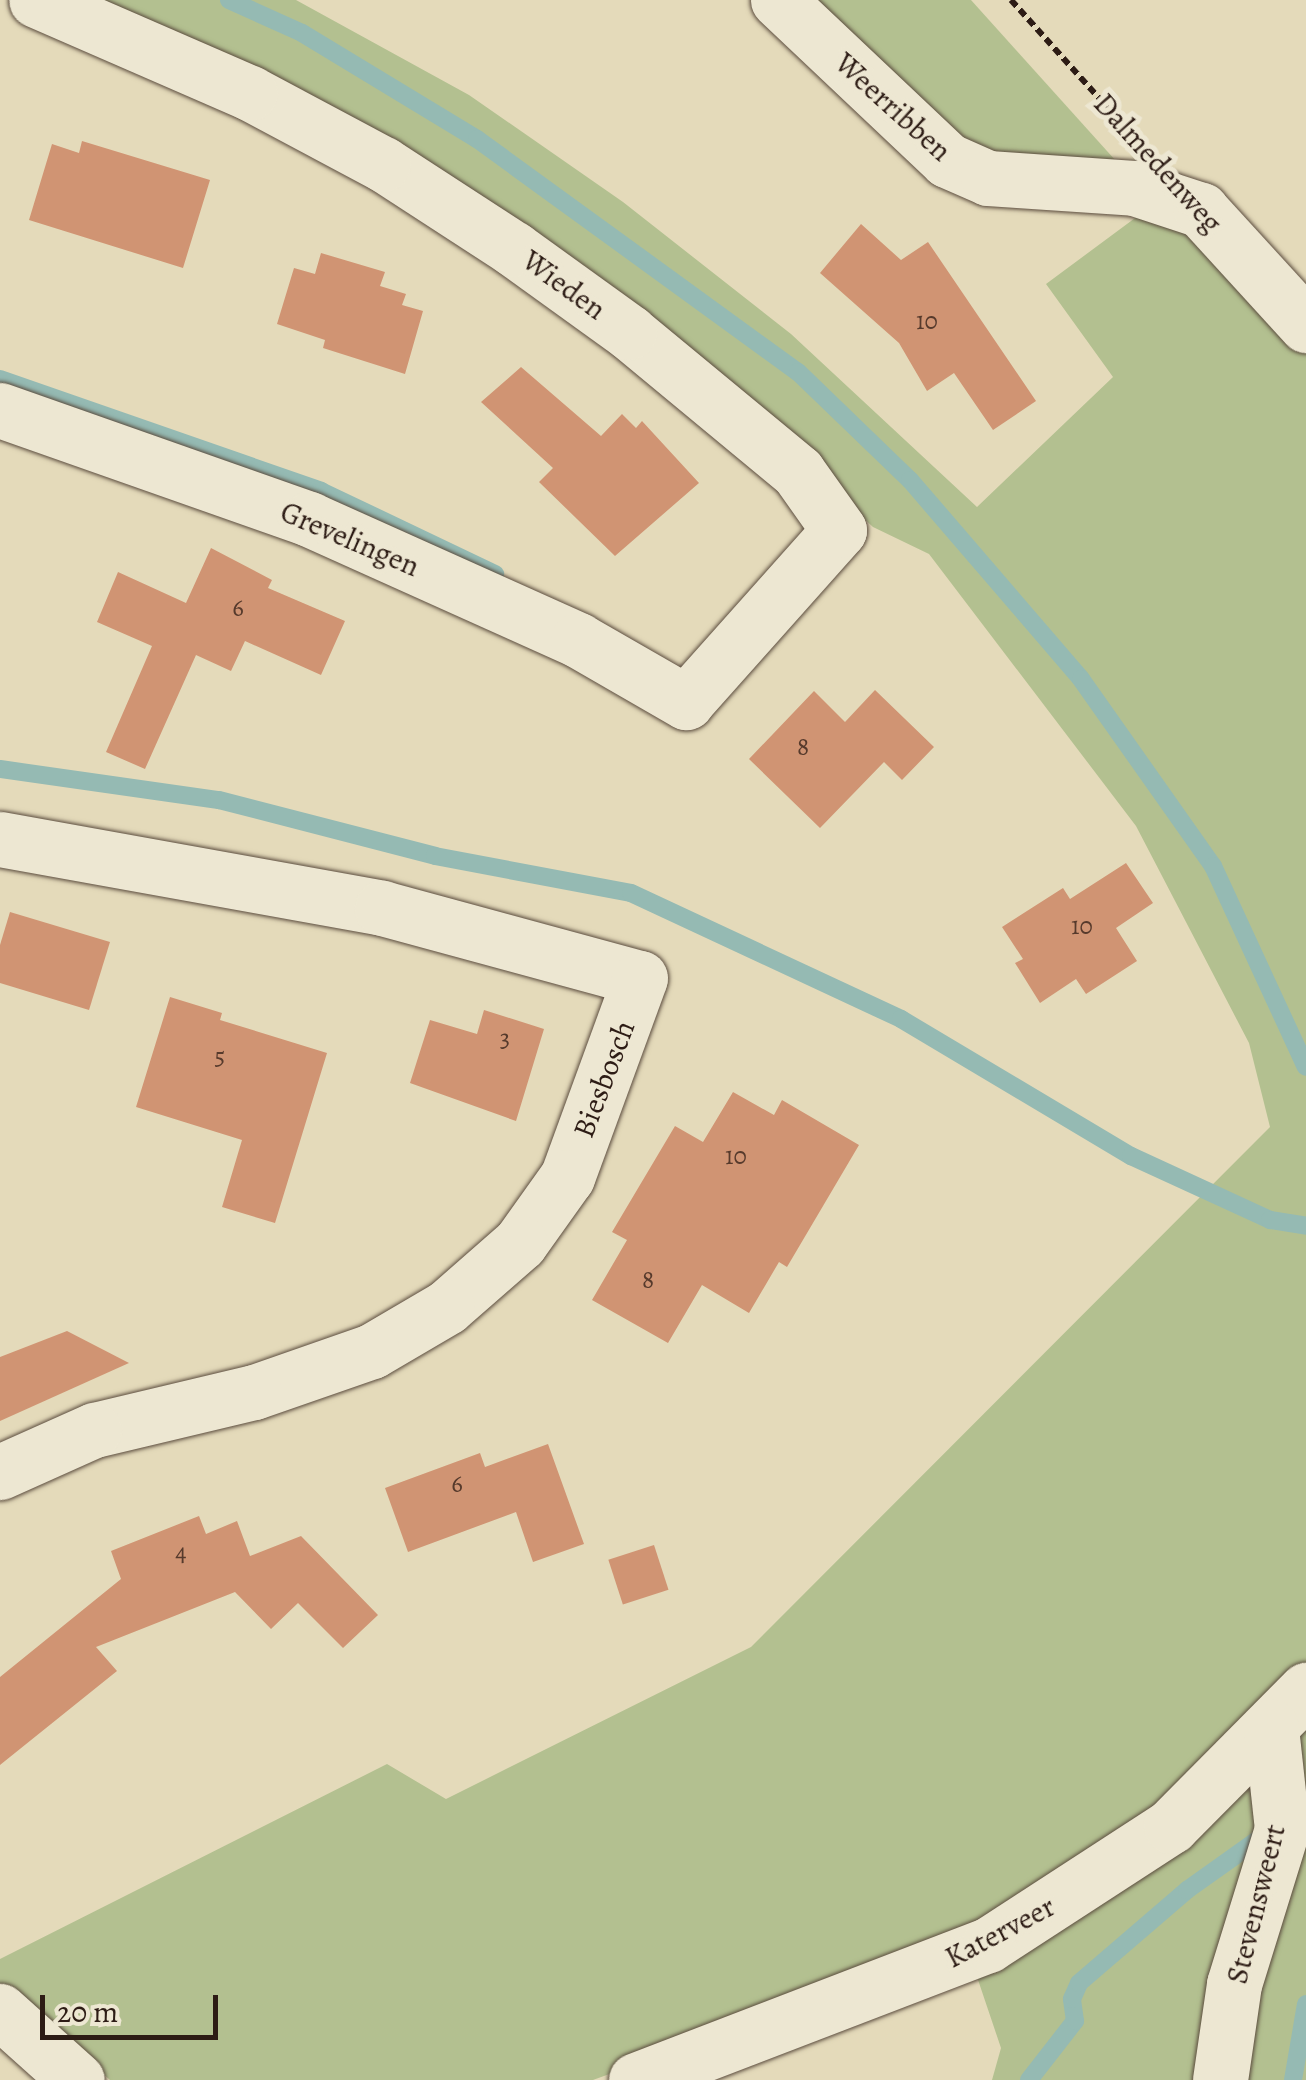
<!DOCTYPE html>
<html>
<head>
<meta charset="utf-8">
<style>
	body { margin:0 }
	#map { position:relative; width:1306px; height:2080px; overflow:hidden; background:#e4daba; font-family:Alegreya,serif }
	div>[style] { position:absolute }
	.green>* { inset:0; background:#b3c090 }
	.stream>* { height:18px; margin:-9px; padding:0 9px; transform-origin:9px; border-radius:9px; background:#95bab3 }
	.building>* { inset:0; background:#d09473; transform-origin:0 0 }
	.path>* { height:6px; margin-top:-3px; transform-origin:0; background:repeating-linear-gradient(90deg,#2d1c15 0 8px,transparent 0 13px) }
	.roads { filter:drop-shadow(0 0 2px #5b4c3e) drop-shadow(0 0 2px #5b4c3e) }
	.minor>* { height:55px; margin:-27.5px; padding:0 27.5px; transform-origin:27.5px; border-radius:27.5px; background:#ede7d2 }
	span { translate:-50% -50%; white-space:nowrap; text-align:center; line-height:1.15; -webkit-text-stroke:10px #ede7d2; paint-order:stroke }
	.number-label { font-size:25px; color:#563a2c }
	.number-label span { -webkit-text-stroke-width:0 }
	.street-label { font-size:30px; color:#2d1c15 }
	.scale { position:absolute; left:40px; top:1995px; width:178px; height:45px; box-sizing:border-box; border:5px solid #2d1c15; border-top:0; padding-left:12px; font-size:30px; line-height:35px; white-space:nowrap; color:#2d1c15; -webkit-text-stroke:8px #ede7d2; paint-order:stroke }
</style>
</head>
<body>
<div id="map">
	<div class="green">
		<div style="clip-path:polygon(85px 0,296px 0,469px 95px,623px 202px,791px 334px,977px 507px,1113px 377px,1046px 284px,1154px 204px,1306px 347px,1306px 1674px,1213px 1772px,911px 1964px,593px 2080px,110px 2080px,0 1983px,0 1959px,387px 1764px,446px 1799px,751px 1647px,1270px 1127px,1249px 1043px,1136px 826px,929px 554px,873px 527px,750px 412px)"></div>
		<div style="clip-path:polygon(808px 0,971px 0,1116px 161px,1020px 160px,960px 144px)"></div>
		<div style="clip-path:polygon(1306px 1709px,1306px 2080px,992px 2080px,1001px 2048px,973px 1965px)"></div>
	</div>
	<div class="stream">
		<div style="left:229px;top:0;width:80px;rotate:24.3deg"></div>
		<div style="left:302px;top:33px;width:205px;rotate:31.2deg"></div>
		<div style="left:477px;top:139px;width:397px;rotate:36deg"></div>
		<div style="left:798px;top:372px;width:156px;rotate:44deg"></div>
		<div style="left:910px;top:480px;width:262px;rotate:49.3deg"></div>
		<div style="left:1081px;top:679px;width:229px;rotate:54.8deg"></div>
		<div style="left:1213px;top:866px;width:221px;rotate:65.2deg"></div>
		<div style="left:0;top:379px;width:340px;rotate:19.2deg"></div>
		<div style="left:321px;top:491px;width:193px;rotate:25.5deg"></div>
		<div style="left:0;top:769px;width:221px;rotate:8.1deg"></div>
		<div style="left:219px;top:800px;width:223px;rotate:14.5deg"></div>
		<div style="left:435px;top:856px;width:199px;rotate:10.7deg"></div>
		<div style="left:631px;top:893px;width:298px;rotate:25deg"></div>
		<div style="left:901px;top:1019px;width:268px;rotate:30.8deg"></div>
		<div style="left:1131px;top:1156px;width:153px;rotate:24.7deg"></div>
		<div style="left:1270px;top:1220px;width:36px;rotate:9deg"></div>
		<div style="left:1029px;top:2080px;width:75px;rotate:-52.1deg"></div>
		<div style="left:1075px;top:2021px;width:22px;rotate:-98deg"></div>
		<div style="left:1072px;top:1999px;width:17px;rotate:-66deg"></div>
		<div style="left:1079px;top:1983px;width:143px;rotate:-40.7deg"></div>
		<div style="left:1187px;top:1890px;width:102px;rotate:-35.4deg"></div>
		<div style="left:1293px;top:2080px;width:77px;rotate:-80.3deg"></div>
	</div>
	<div class="building">
		<div style="clip-path:polygon(82px 141px,210px 180px,183px 268px,29px 220px,52px 144px,79px 153px)"></div>
		<div style="clip-path:polygon(861px 224px,901px 260px,928px 242px,1036px 401px,993px 430px,954px 373px,927px 391px,899px 343px,820px 273px)"></div>
		<div style="clip-path:polygon(321px 253px,385px 272px,380px 286px,406px 294px,402px 305px,423px 311px,405px 374px,323px 348px,325px 340px,277px 324px,294px 268px,315px 274px)"></div>
		<div style="clip-path:polygon(521px 367px,601px 436px,622px 414px,636px 428px,642px 421px,699px 483px,615px 556px,539px 482px,553px 468px,481px 402px)"></div>
		<div style="clip-path:polygon(211px 548px,272px 580px,268px 588px,345px 621px,321px 675px,245px 641px,231px 671px,196px 655px,145px 769px,106px 752px,152px 646px,97px 622px,118px 572px,186px 603px)"></div>
		<div style="clip-path:polygon(875px 690px,934px 747px,902px 780px,884px 762px,820px 828px,749px 759px,814px 691px,845px 722px)"></div>
		<div style="clip-path:polygon(1126px 863px,1153px 903px,1116px 928px,1137px 961px,1086px 994px,1076px 979px,1040px 1003px,1015px 963px,1023px 959px,1002px 927px,1063px 888px,1070px 899px)"></div>
		<div style="clip-path:polygon(10px 912px,110px 942px,89px 1010px,0 983px,0 945px)"></div>
		<div style="clip-path:polygon(170px 997px,222px 1013px,220px 1020px,327px 1053px,275px 1223px,222px 1207px,242px 1140px,136px 1107px)"></div>
		<div style="clip-path:polygon(484px 1010px,544px 1029px,516px 1121px,410px 1083px,430px 1020px,477px 1034px)"></div>
		<div style="clip-path:polygon(733px 1092px,774px 1115px,782px 1100px,859px 1145px,787px 1267px,779px 1262px,749px 1313px,702px 1285px,668px 1343px,592px 1300px,627px 1240px,612px 1232px,675px 1126px,703px 1142px)"></div>
		<div style="clip-path:polygon(67px 1331px,129px 1363px,0 1421px,0 1357px)"></div>
		<div style="clip-path:polygon(548px 1444px,584px 1544px,533px 1562px,516px 1512px,408px 1552px,385px 1488px,480px 1453px,485px 1467px)"></div>
		<div style="clip-path:polygon(199px 1516px,206px 1534px,237px 1521px,250px 1556px,301px 1536px,378px 1615px,343px 1648px,298px 1603px,271px 1629px,235px 1592px,96px 1647px,117px 1671px,0 1765px,0 1677px,121px 1579px,111px 1551px)"></div>
		<div style="left:654px;top:1545px;width:47px;height:48px;rotate:72deg"></div>
	</div>
	<div class="path">
		<div style="left:1011px;top:0;width:172px;rotate:48.1deg"></div>
	</div>
	<div class="roads">
		<div class="minor">
			<div style="left:778px;top:0;width:233px;rotate:43.4deg"></div>
			<div style="left:947px;top:160px;width:45px;rotate:23.7deg"></div>
			<div style="left:988px;top:178px;width:146px;rotate:3.9deg"></div>
			<div style="left:1134px;top:188px;width:71px;rotate:18.2deg"></div>
			<div style="left:1201px;top:210px;width:156px;rotate:47.6deg"></div>
			<div style="left:0;top:410px;width:328px;rotate:19.4deg"></div>
			<div style="left:309px;top:519px;width:295px;rotate:24.2deg"></div>
			<div style="left:578px;top:640px;width:125px;rotate:29.9deg"></div>
			<div style="left:686px;top:702px;width:230px;rotate:-48.3deg"></div>
			<div style="left:839px;top:530px;width:71px;rotate:-125.3deg"></div>
			<div style="left:798px;top:472px;width:219px;rotate:-140.4deg"></div>
			<div style="left:629px;top:332px;width:142px;rotate:-144.2deg"></div>
			<div style="left:514px;top:249px;width:156px;rotate:-147deg"></div>
			<div style="left:383px;top:164px;width:151px;rotate:-151.9deg"></div>
			<div style="left:250px;top:93px;width:233px;rotate:-156.5deg"></div>
			<div style="left:0;top:839px;width:388px;rotate:10.2deg"></div>
			<div style="left:382px;top:908px;width:267px;rotate:15.2deg"></div>
			<div style="left:640px;top:978px;width:212px;rotate:110.1deg"></div>
			<div style="left:567px;top:1177px;width:81px;rotate:125.5deg"></div>
			<div style="left:520px;top:1243px;width:97px;rotate:138.8deg"></div>
			<div style="left:447px;top:1307px;width:87px;rotate:149.6deg"></div>
			<div style="left:372px;top:1351px;width:125px;rotate:160.8deg"></div>
			<div style="left:254px;top:1392px;width:164px;rotate:166.6deg"></div>
			<div style="left:94px;top:1430px;width:103px;rotate:155.9deg"></div>
			<div style="left:0;top:2011px;width:103px;rotate:41.9deg"></div>
			<div style="left:636px;top:2080px;width:377px;rotate:-21deg"></div>
			<div style="left:988px;top:1945px;width:218px;rotate:-33deg"></div>
			<div style="left:1171px;top:1826px;width:192px;rotate:-45.2deg"></div>
			<div style="left:1220px;top:2080px;width:97px;rotate:-81.7deg"></div>
			<div style="left:1234px;top:1984px;width:162px;rotate:-72.8deg"></div>
			<div style="left:1282px;top:1829px;width:103px;rotate:-96.2deg"></div>
		</div>
	</div>
	<div class="number-label">
		<span style="left:927px;top:321px">10</span>
		<span style="left:238px;top:608px">6</span>
		<span style="left:803px;top:747px">8</span>
		<span style="left:1082px;top:926px">10</span>
		<span style="left:505px;top:1038px">3</span>
		<span style="left:220px;top:1056px">5</span>
		<span style="left:736px;top:1156px">10</span>
		<span style="left:648px;top:1280px">8</span>
		<span style="left:457px;top:1484px">6</span>
		<span style="left:181px;top:1553px">4</span>
	</div>
	<div class="street-label">
		<span style="left:893px;top:107px;rotate:42deg">Weerribben</span>
		<span style="left:1158px;top:163px;rotate:48deg">Dalmedenweg</span>
		<span style="left:564px;top:285px;rotate:36deg">Wieden</span>
		<span style="left:350px;top:539px;rotate:23deg">Grevelingen</span>
		<span style="left:604px;top:1079px;rotate:-69deg">Biesbosch</span>
		<span style="left:1256px;top:1904px;rotate:-76deg">Stevensweert</span>
		<span style="left:1000px;top:1932px;rotate:-28deg">Katerveer</span>
	</div>
	<div class="scale">20 m</div>
</div>
</body>
</html>
